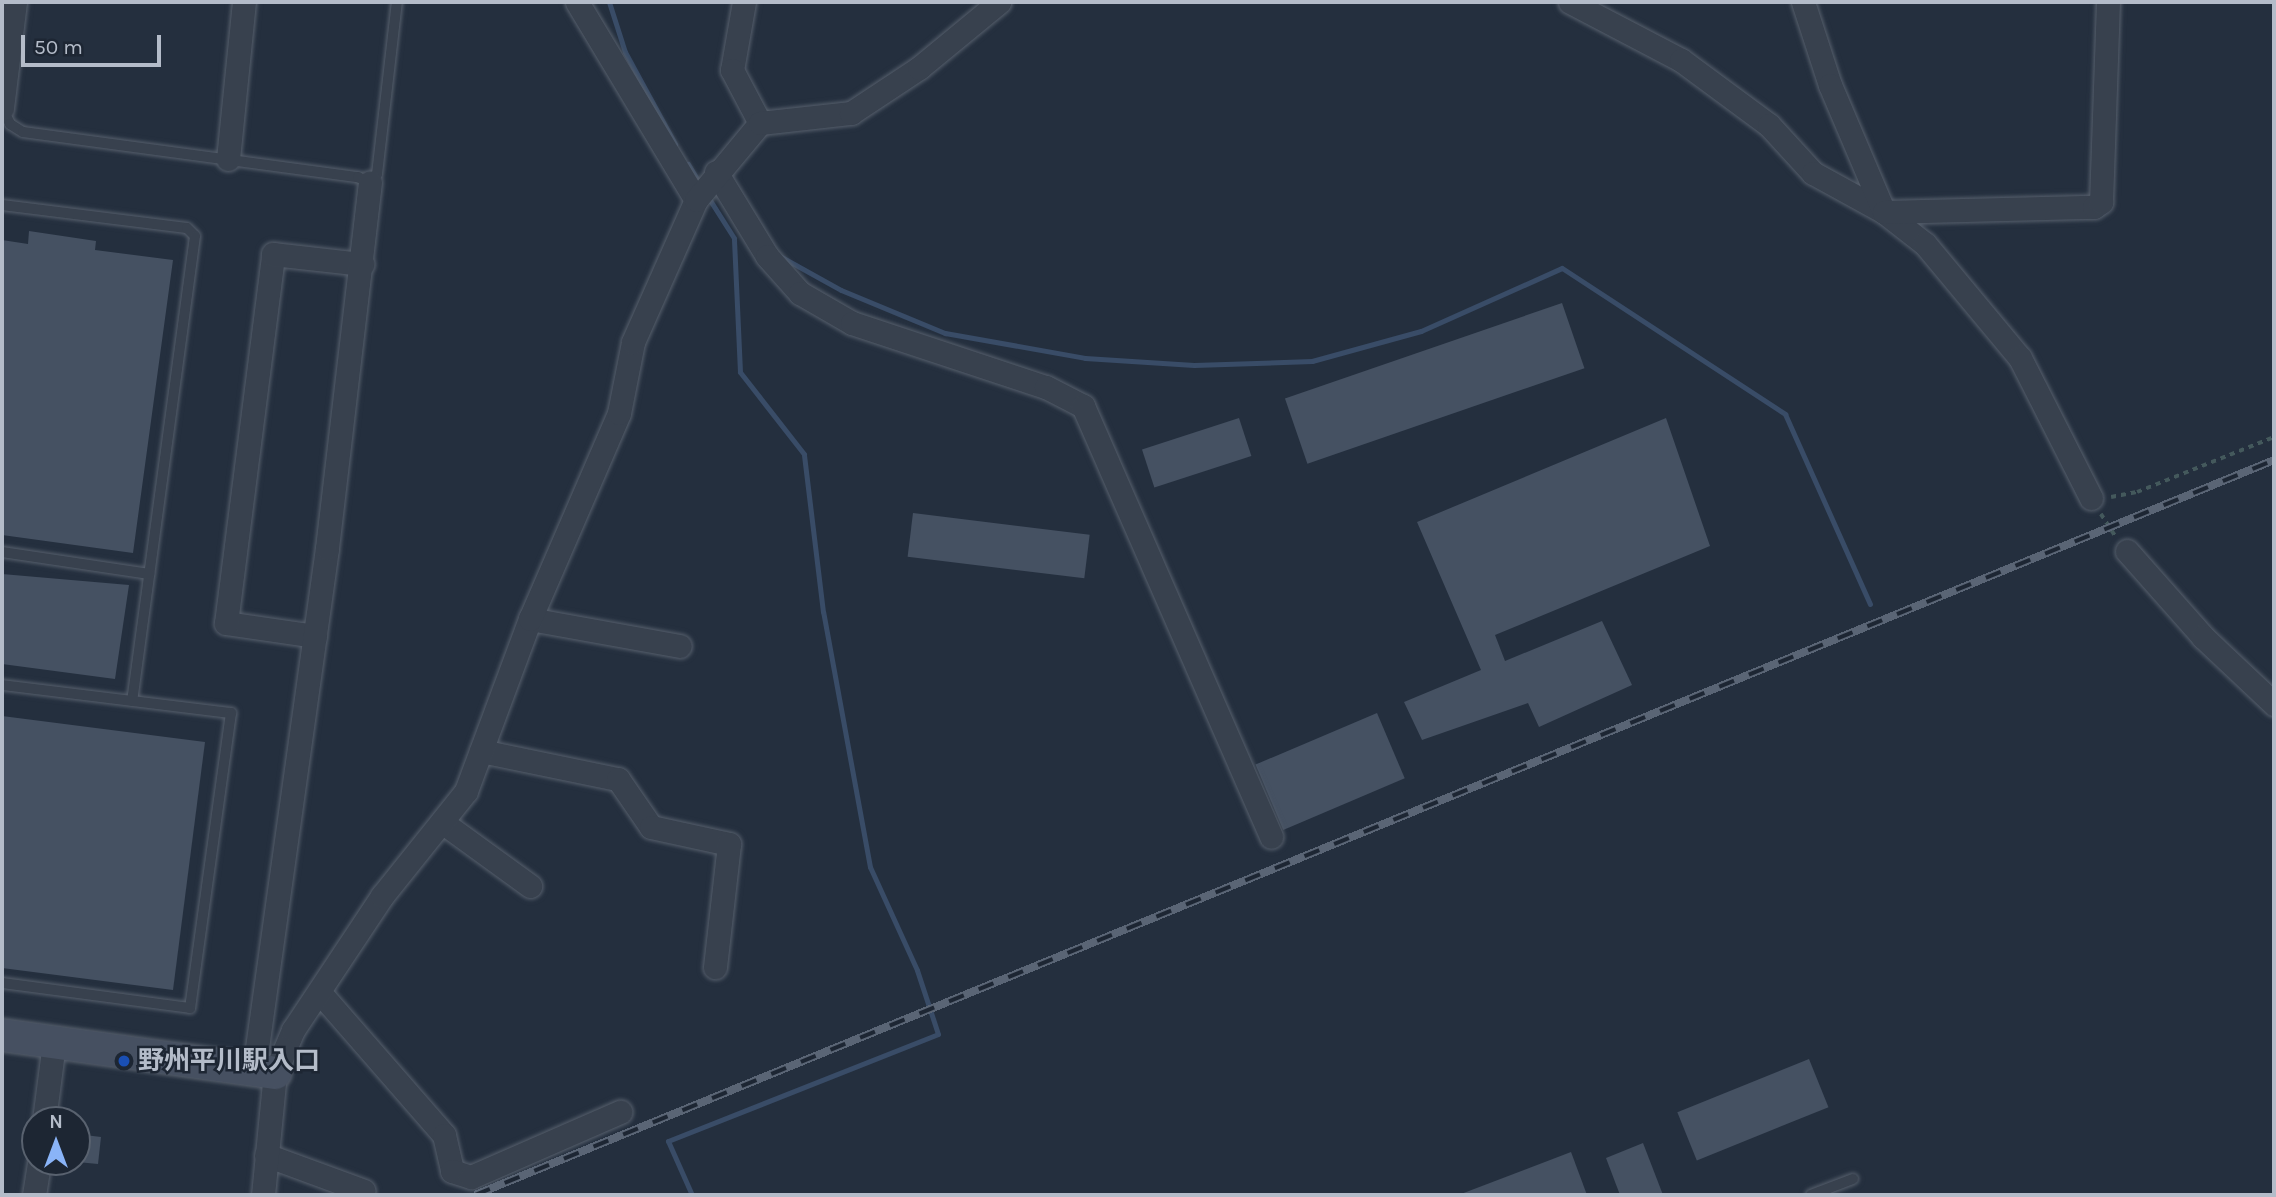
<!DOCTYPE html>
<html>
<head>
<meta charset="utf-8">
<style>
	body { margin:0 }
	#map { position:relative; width:2276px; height:1197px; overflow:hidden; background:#242f3e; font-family:Karla,"Noto Sans JP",sans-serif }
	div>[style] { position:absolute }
	.stream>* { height:5px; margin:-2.5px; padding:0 2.5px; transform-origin:2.5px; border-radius:2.5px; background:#394c67 }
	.building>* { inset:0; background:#455162; transform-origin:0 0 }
	.path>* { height:3.5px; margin-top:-1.75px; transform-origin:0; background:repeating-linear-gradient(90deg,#44595c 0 5px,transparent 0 10px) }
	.roads { filter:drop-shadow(0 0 2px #565f6c) drop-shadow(0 0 2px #565f6c) }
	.lane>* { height:10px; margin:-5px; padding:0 5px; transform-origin:5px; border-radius:5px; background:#38414e }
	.street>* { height:23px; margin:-11.5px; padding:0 11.5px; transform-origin:11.5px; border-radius:11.5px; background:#38414e }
	.secondary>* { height:32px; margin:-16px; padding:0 16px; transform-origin:16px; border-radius:16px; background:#465061 }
	.rail>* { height:8px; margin-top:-4px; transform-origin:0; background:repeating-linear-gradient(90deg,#1d2633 0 16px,#5a6575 0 32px); box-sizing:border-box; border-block:2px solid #5a6575 }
	.dots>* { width:19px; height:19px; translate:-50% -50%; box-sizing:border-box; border:4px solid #1d2633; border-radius:50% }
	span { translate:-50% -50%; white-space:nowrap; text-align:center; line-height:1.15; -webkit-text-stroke:5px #1d2633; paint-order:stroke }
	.poi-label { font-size:26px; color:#b4bcc9; font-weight:700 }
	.left { translate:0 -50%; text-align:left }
	.frame { position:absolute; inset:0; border:4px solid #b4bcc9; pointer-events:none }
	.north { position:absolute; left:21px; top:1106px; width:70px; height:70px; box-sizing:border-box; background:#1d2633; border:2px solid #59626f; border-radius:50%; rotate:0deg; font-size:19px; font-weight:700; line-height:28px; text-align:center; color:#b4bcc9 }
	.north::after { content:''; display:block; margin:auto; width:24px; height:32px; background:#8ab4f8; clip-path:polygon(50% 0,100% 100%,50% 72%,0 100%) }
	.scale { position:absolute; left:21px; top:35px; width:140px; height:32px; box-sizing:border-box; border:4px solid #b4bcc9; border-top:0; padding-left:9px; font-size:21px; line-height:24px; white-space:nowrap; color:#b4bcc9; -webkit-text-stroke:5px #1d2633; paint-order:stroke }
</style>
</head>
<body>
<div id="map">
	<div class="stream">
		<div style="left:609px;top:2px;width:52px;rotate:72.3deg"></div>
		<div style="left:625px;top:52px;width:105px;rotate:61.5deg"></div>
		<div style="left:688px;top:164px;width:26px;rotate:59deg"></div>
		<div style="left:776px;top:254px;width:74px;rotate:29deg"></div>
		<div style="left:841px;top:290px;width:113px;rotate:22.5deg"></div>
		<div style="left:945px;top:333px;width:142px;rotate:10.1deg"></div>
		<div style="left:1085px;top:358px;width:109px;rotate:3.7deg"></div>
		<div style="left:1194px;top:365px;width:118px;rotate:-1.9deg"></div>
		<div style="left:1312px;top:361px;width:113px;rotate:-15.4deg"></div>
		<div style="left:1421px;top:331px;width:154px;rotate:-24.1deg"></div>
		<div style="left:1562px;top:268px;width:267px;rotate:33.2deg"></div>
		<div style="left:1785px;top:414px;width:208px;rotate:65.9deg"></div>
		<div style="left:692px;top:1195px;width:59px;rotate:-114deg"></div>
		<div style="left:668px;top:1141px;width:290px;rotate:-21.6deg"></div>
		<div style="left:938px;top:1034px;width:67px;rotate:-108.2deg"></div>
		<div style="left:917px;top:970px;width:113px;rotate:-114.5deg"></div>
		<div style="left:870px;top:867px;width:259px;rotate:-100.4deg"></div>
		<div style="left:823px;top:612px;width:159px;rotate:-96.9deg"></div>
		<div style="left:804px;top:454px;width:104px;rotate:-128deg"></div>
		<div style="left:740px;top:372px;width:134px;rotate:-92.6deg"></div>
		<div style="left:734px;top:238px;width:49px;rotate:-122.4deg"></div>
	</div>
	<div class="building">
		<div style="clip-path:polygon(29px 231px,96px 241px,95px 250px,173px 260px,133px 553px,2px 535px,2px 240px,28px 244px)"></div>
		<div style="left:1562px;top:303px;width:69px;height:293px;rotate:71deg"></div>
		<div style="left:1239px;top:418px;width:40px;height:102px;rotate:72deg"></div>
		<div style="clip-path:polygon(1666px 418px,1710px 546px,1495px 635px,1505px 661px,1602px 621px,1632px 685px,1539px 727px,1528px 703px,1422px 740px,1404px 702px,1481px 670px,1417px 522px)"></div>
		<div style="left:913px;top:513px;width:178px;height:44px;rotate:7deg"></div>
		<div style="clip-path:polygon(2px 574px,129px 585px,115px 679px,2px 664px)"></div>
		<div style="left:1377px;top:713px;width:71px;height:132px;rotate:67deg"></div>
		<div style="clip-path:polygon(2px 716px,205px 742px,173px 990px,2px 968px)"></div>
		<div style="left:1809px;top:1059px;width:52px;height:142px;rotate:68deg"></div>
		<div style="clip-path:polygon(77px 1134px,101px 1137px,98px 1164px,77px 1162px)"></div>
		<div style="clip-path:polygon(1643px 1143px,1663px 1195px,1620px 1195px,1606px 1158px)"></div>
		<div style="clip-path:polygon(1571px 1152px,1587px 1195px,1462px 1195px,1461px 1194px)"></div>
	</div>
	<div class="path">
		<div style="left:2111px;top:497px;width:26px;rotate:-11deg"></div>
		<div style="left:2137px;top:492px;width:148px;rotate:-21.9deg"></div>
		<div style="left:2101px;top:514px;width:27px;rotate:57deg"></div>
	</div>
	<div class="roads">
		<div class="lane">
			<div style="left:2px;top:108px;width:18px;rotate:63deg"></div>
			<div style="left:10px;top:124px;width:15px;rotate:32deg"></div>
			<div style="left:23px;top:132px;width:338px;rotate:7.7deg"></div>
			<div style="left:358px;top:177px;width:13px;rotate:27deg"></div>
			<div style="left:370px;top:183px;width:11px;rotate:-52deg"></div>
			<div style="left:377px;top:174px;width:173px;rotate:-83.4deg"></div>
			<div style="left:2px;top:205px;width:186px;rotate:7.1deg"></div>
			<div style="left:187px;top:228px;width:11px;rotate:45deg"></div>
			<div style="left:195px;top:236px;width:469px;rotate:97.7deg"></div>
			<div style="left:2px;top:552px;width:149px;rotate:8.5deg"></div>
			<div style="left:2px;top:685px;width:231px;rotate:7deg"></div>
			<div style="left:231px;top:713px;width:298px;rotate:97.9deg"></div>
			<div style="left:190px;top:1008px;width:190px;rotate:-172.4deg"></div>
			<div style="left:1811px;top:1195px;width:45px;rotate:-20.9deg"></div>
		</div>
		<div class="street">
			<div style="left:577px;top:2px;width:231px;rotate:59deg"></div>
			<div style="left:744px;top:2px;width:69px;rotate:100deg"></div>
			<div style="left:732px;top:70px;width:60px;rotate:62.2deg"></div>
			<div style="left:1570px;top:2px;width:125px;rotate:27.6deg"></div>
			<div style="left:1681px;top:60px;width:109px;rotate:36.5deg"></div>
			<div style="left:1769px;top:125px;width:65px;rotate:47.5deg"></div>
			<div style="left:1813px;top:173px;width:81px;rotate:28.8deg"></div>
			<div style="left:1884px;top:212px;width:52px;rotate:38deg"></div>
			<div style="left:1925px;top:244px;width:148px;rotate:50.2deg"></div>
			<div style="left:2020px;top:358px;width:157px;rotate:63.1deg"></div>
			<div style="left:1803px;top:2px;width:87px;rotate:72deg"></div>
			<div style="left:1830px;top:85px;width:138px;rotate:67deg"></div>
			<div style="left:2px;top:108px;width:107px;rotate:-83deg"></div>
			<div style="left:228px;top:159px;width:158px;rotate:-84.2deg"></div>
			<div style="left:716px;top:172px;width:98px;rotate:58.7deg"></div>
			<div style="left:767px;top:256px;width:50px;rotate:48.3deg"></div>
			<div style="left:800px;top:293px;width:60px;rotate:30deg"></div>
			<div style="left:852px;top:323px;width:204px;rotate:18.3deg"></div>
			<div style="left:1046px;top:387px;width:42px;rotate:27.2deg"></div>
			<div style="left:1083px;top:406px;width:470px;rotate:66.4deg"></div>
			<div style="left:1884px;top:212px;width:210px;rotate:-1.4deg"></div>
			<div style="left:2094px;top:207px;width:9px;rotate:-36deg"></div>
			<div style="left:2101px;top:202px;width:200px;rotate:-88deg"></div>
			<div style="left:2127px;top:551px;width:115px;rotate:48.5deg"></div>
			<div style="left:2203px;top:637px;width:98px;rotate:43.3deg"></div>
			<div style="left:530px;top:619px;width:152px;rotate:10.2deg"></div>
			<div style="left:315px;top:636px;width:90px;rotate:-171.7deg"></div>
			<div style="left:226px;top:623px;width:372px;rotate:-82.7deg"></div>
			<div style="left:273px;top:254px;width:90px;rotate:6.4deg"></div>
			<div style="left:481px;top:751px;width:140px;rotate:11.6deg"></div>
			<div style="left:618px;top:779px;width:58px;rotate:55.5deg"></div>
			<div style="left:651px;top:827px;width:80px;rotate:12.3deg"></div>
			<div style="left:729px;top:844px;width:124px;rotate:96.5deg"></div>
			<div style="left:442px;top:822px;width:109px;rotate:36deg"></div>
			<div style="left:321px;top:994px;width:187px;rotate:48.9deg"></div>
			<div style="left:444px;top:1135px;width:37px;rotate:77deg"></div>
			<div style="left:452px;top:1171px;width:20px;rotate:18deg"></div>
			<div style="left:471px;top:1177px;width:163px;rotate:-23.6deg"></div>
			<div style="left:254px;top:1069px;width:526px;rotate:-82.02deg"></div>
			<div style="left:327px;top:548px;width:368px;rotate:-83.3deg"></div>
			<div style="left:44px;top:1120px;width:78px;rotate:-82.6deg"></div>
			<div style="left:266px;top:1155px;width:104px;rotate:20.2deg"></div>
			<div style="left:34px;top:1195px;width:33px;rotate:-81deg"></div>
			<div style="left:263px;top:1195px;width:123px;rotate:-84.4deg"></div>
			<div style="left:275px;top:1073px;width:47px;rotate:-67.3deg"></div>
			<div style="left:293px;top:1030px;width:161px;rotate:-56.4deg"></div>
			<div style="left:382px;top:896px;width:134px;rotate:-51.3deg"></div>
			<div style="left:466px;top:791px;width:184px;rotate:-69.6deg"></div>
			<div style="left:530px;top:619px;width:224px;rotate:-66.6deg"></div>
			<div style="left:619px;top:413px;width:72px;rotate:-78.8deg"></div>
			<div style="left:633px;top:342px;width:155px;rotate:-66.1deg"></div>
			<div style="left:696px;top:200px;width:100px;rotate:-50.3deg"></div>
			<div style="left:760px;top:123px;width:92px;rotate:-6.3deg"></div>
			<div style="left:851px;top:113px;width:82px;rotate:-33.5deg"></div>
			<div style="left:919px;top:68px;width:104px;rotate:-39.5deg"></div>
		</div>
		<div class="secondary">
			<div style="left:2px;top:1035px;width:276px;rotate:7.9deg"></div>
		</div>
	</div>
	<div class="rail">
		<div style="left:475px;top:1195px;width:1943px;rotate:-22.22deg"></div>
	</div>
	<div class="dots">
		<div style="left:124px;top:1061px;background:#1a4fb4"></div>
	</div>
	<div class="poi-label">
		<span class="left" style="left:138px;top:1061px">野州平川駅入口</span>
	</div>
	<div class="frame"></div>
	<div class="north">N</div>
	<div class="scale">50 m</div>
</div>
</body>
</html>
